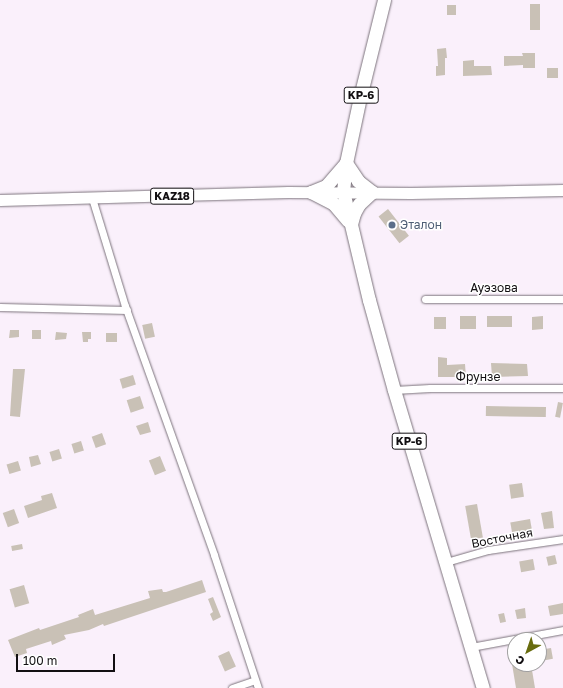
<!DOCTYPE html>
<html>
<head>
<meta charset="utf-8">
<style>
	body { margin:0 }
	#map { position:relative; width:563px; height:688px; overflow:hidden; background:#faf0fb; font-family:"Golos Text",sans-serif }
	div>[style] { position:absolute }
	.building>* { inset:0; background:#c9c1b6; transform-origin:0 0 }
	.roads { filter:drop-shadow(0 0 1px #7c737c) drop-shadow(0 0 1px #7c737c) }
	.street>* { height:7px; margin:-3.5px; padding:0 3.5px; transform-origin:3.5px; border-radius:3.5px; background:#fff }
	.primary>* { height:11px; margin:-5.5px; padding:0 5.5px; transform-origin:5.5px; border-radius:5.5px; background:#fff }
	.highway>* { height:13px; margin:-6.5px; padding:0 6.5px; transform-origin:6.5px; border-radius:6.5px; background:#fff }
	.dots>* { width:11px; height:11px; translate:-50% -50%; box-sizing:border-box; border:2px solid #fff; border-radius:50% }
	span { translate:-50% -50%; white-space:nowrap; text-align:center; line-height:1.15; -webkit-text-stroke:3px #fff; paint-order:stroke }
	.shield-label span { padding:1px 3px; background:#fff; border:1px solid; border-radius:3px; -webkit-text-stroke-width:0 }
	.shield-label { font-size:11px; color:#120f12; font-weight:700 }
	.service-label { font-size:12px; color:#4e5e75 }
	.left { translate:0 -50%; text-align:left }
	.street-label { font-size:12px; color:#120f12 }
	.north { position:absolute; left:507px; top:632px; width:40px; height:40px; box-sizing:border-box; background:#fff; border:1px solid #a09fa0; border-radius:50%; rotate:220deg; font-size:11px; font-weight:700; line-height:16px; text-align:center; color:#120f12 }
	.north::after { content:''; display:block; margin:auto; width:14px; height:18px; background:#686c0e; clip-path:polygon(50% 0,100% 100%,50% 72%,0 100%) }
	.scale { position:absolute; left:16px; top:654px; width:99px; height:18px; box-sizing:border-box; border:2px solid #120f12; border-top:0; padding-left:5px; font-size:12px; line-height:14px; white-space:nowrap; color:#120f12; -webkit-text-stroke:3px #fff; paint-order:stroke }
</style>
</head>
<body>
<div id="map">
	<div class="building">
		<div style="left:530px;top:4px;width:10px;height:26px"></div>
		<div style="left:447px;top:5px;width:9px;height:10px"></div>
		<div style="clip-path:polygon(446px 48px,447px 58px,445px 58px,445px 75px,436px 76px,436px 66px,438px 66px,437px 49px)"></div>
		<div style="clip-path:polygon(522px 53px,535px 53px,535px 68px,523px 68px,523px 65px,504px 66px,504px 56px,523px 56px)"></div>
		<div style="clip-path:polygon(474px 60px,474px 66px,491px 66px,492px 75px,463px 76px,463px 61px)"></div>
		<div style="left:547px;top:68px;width:11px;height:10px"></div>
		<div style="left:388px;top:209px;width:34px;height:12px;rotate:52deg"></div>
		<div style="left:460px;top:316px;width:16px;height:13px"></div>
		<div style="left:512px;top:316px;width:11px;height:25px;rotate:90deg"></div>
		<div style="clip-path:polygon(543px 316px,543px 329px,532px 330px,532px 317px)"></div>
		<div style="left:434px;top:317px;width:12px;height:12px"></div>
		<div style="left:152px;top:323px;width:14px;height:10px;rotate:78deg"></div>
		<div style="clip-path:polygon(10px 330px,19px 330px,19px 337px,9px 338px)"></div>
		<div style="left:32px;top:330px;width:9px;height:9px"></div>
		<div style="clip-path:polygon(56px 332px,67px 333px,66px 339px,55px 340px)"></div>
		<div style="clip-path:polygon(82px 332px,91px 332px,91px 339px,88px 339px,88px 342px,83px 342px)"></div>
		<div style="left:106px;top:333px;width:11px;height:9px"></div>
		<div style="clip-path:polygon(438px 357px,447px 358px,447px 365px,465px 364px,466px 377px,438px 377px)"></div>
		<div style="clip-path:polygon(491px 363px,527px 364px,528px 376px,492px 377px)"></div>
		<div style="clip-path:polygon(13px 369px,25px 369px,20px 417px,10px 416px)"></div>
		<div style="left:133px;top:375px;width:10px;height:14px;rotate:73deg"></div>
		<div style="left:140px;top:396px;width:13px;height:14px;rotate:72deg"></div>
		<div style="left:558px;top:402px;width:5px;height:15px;rotate:11deg"></div>
		<div style="left:486px;top:406px;width:60px;height:10px;rotate:1deg"></div>
		<div style="clip-path:polygon(148px 422px,151px 432px,140px 435px,136px 426px)"></div>
		<div style="left:102px;top:433px;width:12px;height:11px;rotate:70deg"></div>
		<div style="left:81px;top:441px;width:10px;height:10px;rotate:73deg"></div>
		<div style="left:59px;top:449px;width:10px;height:10px;rotate:73deg"></div>
		<div style="clip-path:polygon(38px 455px,41px 464px,31px 467px,29px 457px)"></div>
		<div style="left:160px;top:456px;width:16px;height:12px;rotate:68deg"></div>
		<div style="left:18px;top:461px;width:10px;height:12px;rotate:73deg"></div>
		<div style="left:522px;top:483px;width:14px;height:13px;rotate:82deg"></div>
		<div style="clip-path:polygon(52px 493px,57px 508px,28px 518px,24px 506px,42px 500px,41px 496px)"></div>
		<div style="left:477px;top:504px;width:34px;height:12px;rotate:80deg"></div>
		<div style="left:14px;top:509px;width:15px;height:12px;rotate:70deg"></div>
		<div style="clip-path:polygon(552px 511px,554px 528px,544px 529px,541px 513px)"></div>
		<div style="left:530px;top:519px;width:11px;height:20px;rotate:80deg"></div>
		<div style="left:22px;top:544px;width:5px;height:11px;rotate:79deg"></div>
		<div style="left:555px;top:555px;width:9px;height:9px;rotate:77deg"></div>
		<div style="left:533px;top:559px;width:11px;height:14px;rotate:80deg"></div>
		<div style="clip-path:polygon(202px 580px,206px 592px,104px 626px,103px 624px,89px 630px,64px 635px,66px 639px,52px 645px,51px 641px,26px 649px,27px 653px,15px 657px,8px 640px,39px 628px,40px 630px,79px 617px,78px 615px,93px 609px,95px 615px,150px 598px,148px 591px,162px 589px,163px 592px,166px 592px)"></div>
		<div style="left:24px;top:585px;width:19px;height:15px;rotate:74deg"></div>
		<div style="clip-path:polygon(213px 597px,221px 617px,213px 621px,210px 614px,213px 612px,208px 599px)"></div>
		<div style="clip-path:polygon(563px 603px,563px 614px,550px 616px,548px 606px)"></div>
		<div style="clip-path:polygon(525px 608px,526px 618px,517px 619px,515px 610px)"></div>
		<div style="left:504px;top:613px;width:9px;height:6px;rotate:77deg"></div>
		<div style="left:551px;top:648px;width:11px;height:12px;rotate:80deg"></div>
		<div style="left:229px;top:651px;width:17px;height:12px;rotate:66deg"></div>
		<div style="clip-path:polygon(512px 664px,531px 664px,535px 688px,516px 688px)"></div>
	</div>
	<div class="roads">
		<div class="street">
			<div style="left:92px;top:198px;width:113px;rotate:73deg"></div>
			<div style="left:125px;top:306px;width:264px;rotate:70.3deg"></div>
			<div style="left:214px;top:555px;width:140px;rotate:71.7deg"></div>
			<div style="left:425px;top:299px;width:138px"></div>
			<div style="left:0;top:307px;width:127px;rotate:1.4deg"></div>
			<div style="left:394px;top:390px;width:36px;rotate:-3deg"></div>
			<div style="left:430px;top:388px;width:133px"></div>
			<div style="left:446px;top:562px;width:44px;rotate:-15.9deg"></div>
			<div style="left:488px;top:550px;width:76px;rotate:-8.3deg"></div>
			<div style="left:471px;top:647px;width:94px;rotate:-10.5deg"></div>
			<div style="left:232px;top:688px;width:24px;rotate:-19deg"></div>
		</div>
		<div class="primary">
			<div style="left:0;top:200px;width:288px;rotate:-1.6deg"></div>
			<div style="left:288px;top:192px;width:123px;rotate:0.5deg"></div>
			<div style="left:411px;top:193px;width:152px;rotate:-1.1deg"></div>
		</div>
		<div class="highway">
			<div style="left:384px;top:0;width:100px;rotate:103.9deg"></div>
			<div style="left:360px;top:97px;width:67px;rotate:102deg"></div>
			<div style="left:346px;top:163px;width:28px;rotate:96deg"></div>
			<div style="left:343px;top:191px;width:112px;rotate:76.6deg"></div>
			<div style="left:369px;top:300px;width:93px;rotate:74.5deg"></div>
			<div style="left:394px;top:390px;width:311px;rotate:73.4deg"></div>
			<div style="left:311px;top:192px;width:16px;rotate:-22deg"></div>
			<div style="left:326px;top:186px;width:30px;rotate:-49deg"></div>
			<div style="left:346px;top:163px;width:22px;rotate:56deg"></div>
			<div style="left:358px;top:181px;width:18px;rotate:38deg"></div>
			<div style="left:372px;top:192px;width:18px;rotate:137deg"></div>
			<div style="left:359px;top:204px;width:10px;rotate:119deg"></div>
			<div style="left:354px;top:213px;width:11px;rotate:105deg"></div>
			<div style="left:311px;top:192px;width:25px;rotate:27deg"></div>
			<div style="left:333px;top:203px;width:23px;rotate:50deg"></div>
		</div>
	</div>
	<div class="dots">
		<div style="left:392px;top:225px;background:#5c6f8a"></div>
	</div>
	<div class="shield-label">
		<span style="left:361px;top:95px">KP-6</span>
		<span style="left:172px;top:196px">KAZ18</span>
		<span style="left:409px;top:441px">KP-6</span>
	</div>
	<div class="service-label">
		<span class="left" style="left:400px;top:225px">Эталон</span>
	</div>
	<div class="street-label">
		<span style="left:494px;top:288px">Ауэзова</span>
		<span style="left:478px;top:377px">Фрунзе</span>
		<span style="left:502px;top:538px;rotate:-11deg">Восточная</span>
	</div>
	<div class="north">С</div>
	<div class="scale">100 m</div>
</div>
</body>
</html>
